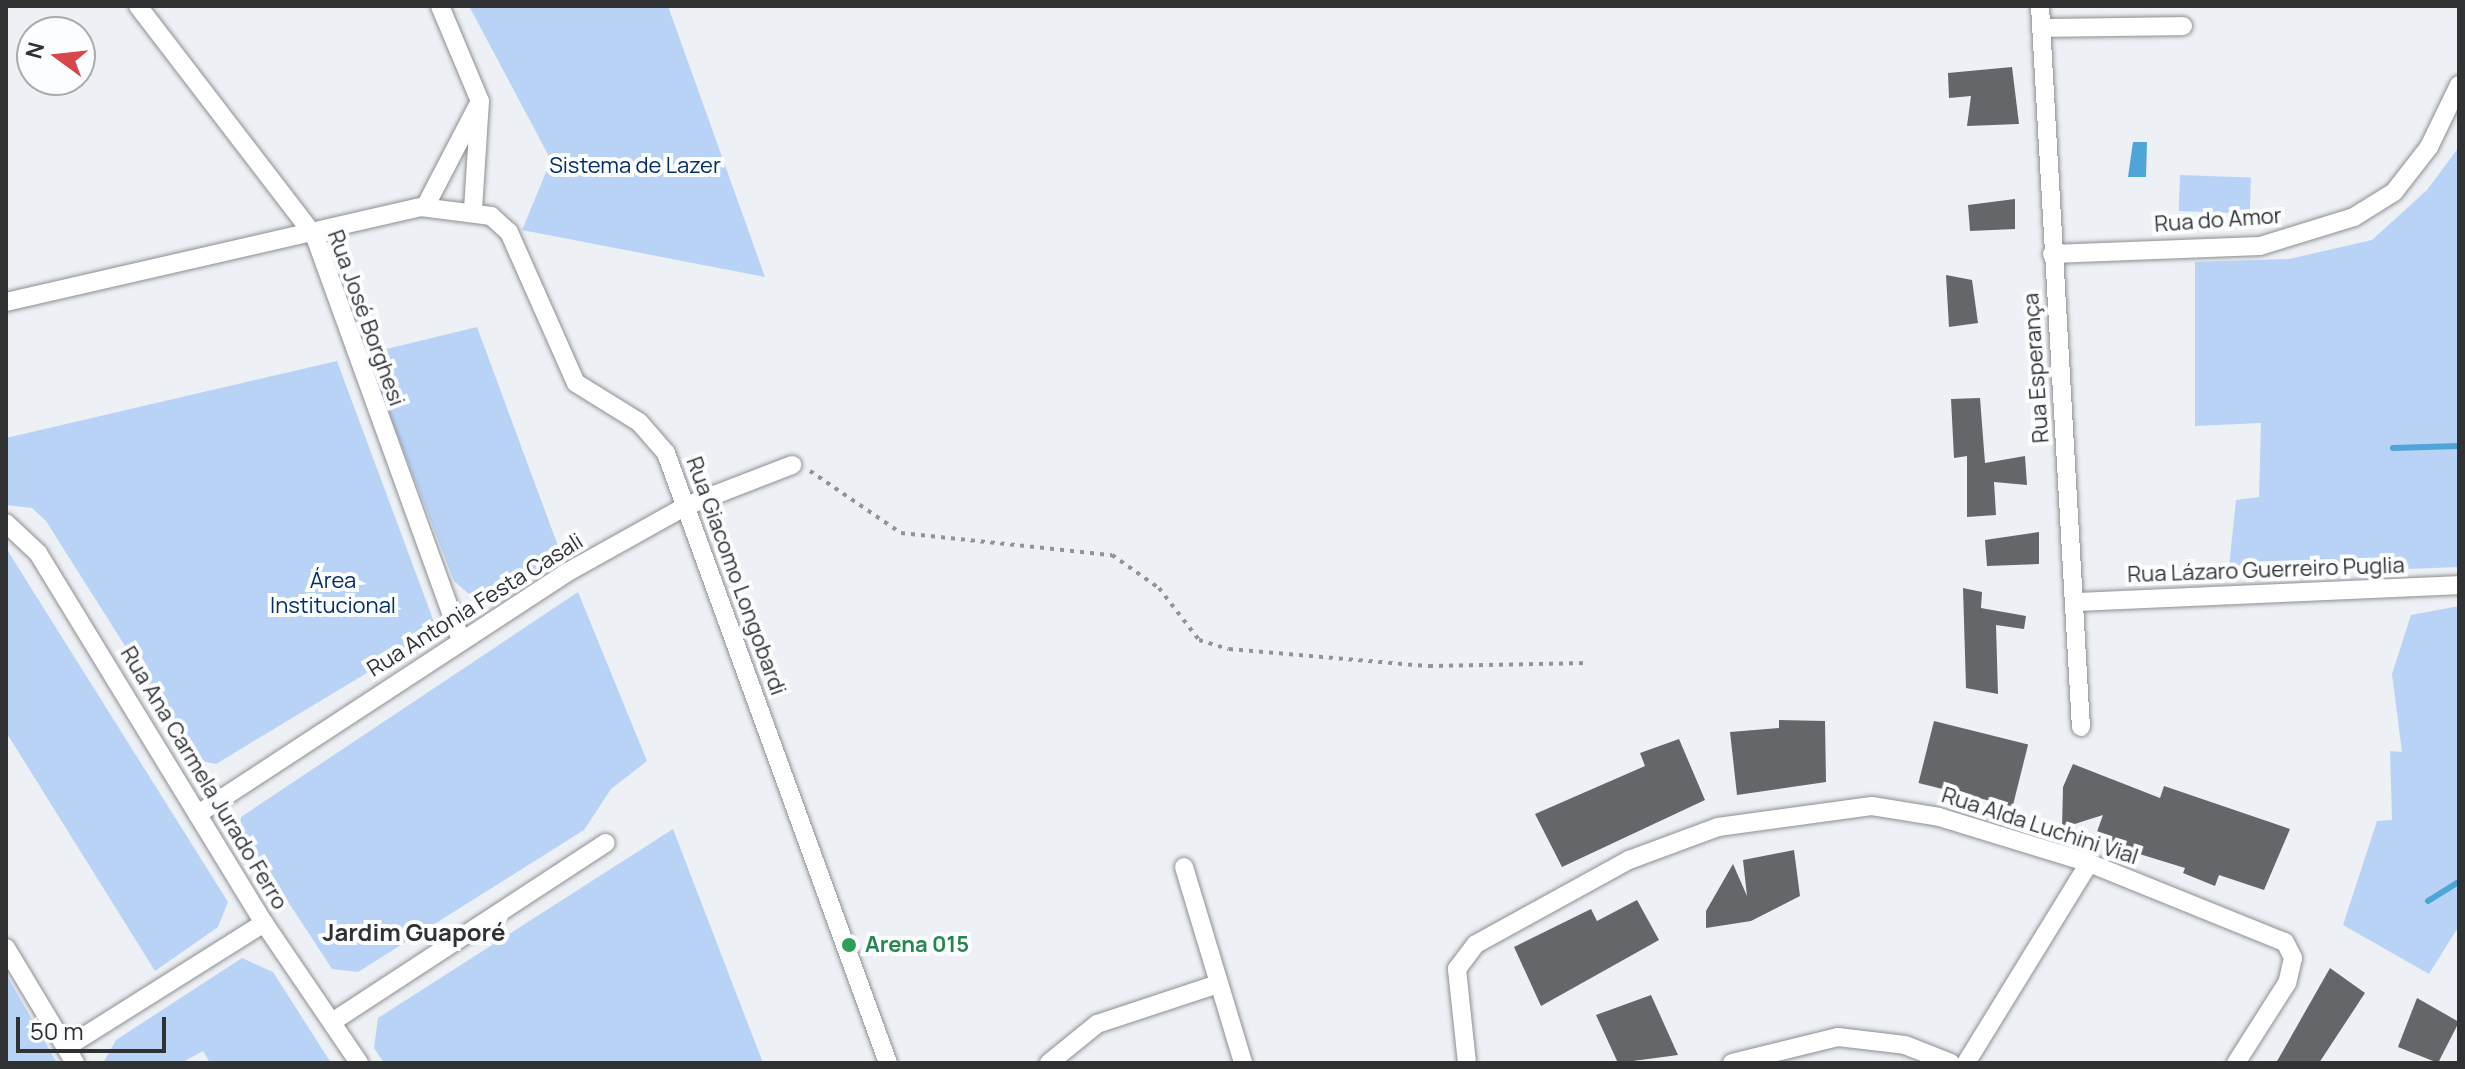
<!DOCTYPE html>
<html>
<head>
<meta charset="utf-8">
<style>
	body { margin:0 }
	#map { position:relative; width:2465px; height:1069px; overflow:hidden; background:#edf0f4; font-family:Manrope,sans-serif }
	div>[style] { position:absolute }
	.green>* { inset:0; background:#b9d3f7; transform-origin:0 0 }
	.water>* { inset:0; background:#4fa5d8 }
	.stream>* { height:6px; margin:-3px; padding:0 3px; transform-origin:3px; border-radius:3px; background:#4fa5d8 }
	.building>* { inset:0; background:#64676a; transform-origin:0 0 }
	.path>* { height:4px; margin-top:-2px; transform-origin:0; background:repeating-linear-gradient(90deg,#919396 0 4px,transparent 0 10px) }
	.roads { filter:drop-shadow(0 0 2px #8c8f93) drop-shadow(0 0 2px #8c8f93) }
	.street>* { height:18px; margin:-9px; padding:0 9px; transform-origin:9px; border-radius:9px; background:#fff }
	.dots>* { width:22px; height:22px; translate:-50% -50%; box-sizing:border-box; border:4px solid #fcfdff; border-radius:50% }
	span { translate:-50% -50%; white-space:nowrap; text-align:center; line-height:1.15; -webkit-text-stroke:8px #fcfdff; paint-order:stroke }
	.park-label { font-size:22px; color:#002e68 }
	.street-label { font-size:22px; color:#303133 }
	.leisure-label { font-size:22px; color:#27864d; font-weight:700 }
	.left { translate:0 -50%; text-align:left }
	.neighbourhood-label { font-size:24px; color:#303133; font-weight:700 }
	.frame { position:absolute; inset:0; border:8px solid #303133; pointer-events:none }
	.north { position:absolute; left:16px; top:16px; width:80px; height:80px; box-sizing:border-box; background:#fcfdff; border:2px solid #aaabad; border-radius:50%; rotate:285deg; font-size:22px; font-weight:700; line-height:32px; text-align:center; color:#303133 }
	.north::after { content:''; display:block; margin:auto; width:28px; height:36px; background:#d6464a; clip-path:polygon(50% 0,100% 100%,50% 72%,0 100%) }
	.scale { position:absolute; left:16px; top:1017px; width:150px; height:36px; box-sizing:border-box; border:4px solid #303133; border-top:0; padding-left:10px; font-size:24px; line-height:28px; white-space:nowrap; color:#303133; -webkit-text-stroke:6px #fcfdff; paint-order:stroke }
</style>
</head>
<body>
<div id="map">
	<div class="green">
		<div style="clip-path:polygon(469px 6px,668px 6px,765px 277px,522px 230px,551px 160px)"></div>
		<div style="clip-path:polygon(2459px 147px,2459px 567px,2228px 576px,2236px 500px,2259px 497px,2261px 423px,2195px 426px,2195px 262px,2289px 259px,2372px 240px,2427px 190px)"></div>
		<div style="left:2180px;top:175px;width:71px;height:36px;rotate:2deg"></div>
		<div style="clip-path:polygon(477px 327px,561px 554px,489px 599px,470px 595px,454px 581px,366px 354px)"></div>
		<div style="clip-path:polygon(337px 361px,434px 622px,428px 636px,216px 764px,197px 760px,46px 521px,32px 508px,6px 505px,6px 438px)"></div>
		<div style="clip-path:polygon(6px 548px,228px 902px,218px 927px,155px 971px,6px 732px)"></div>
		<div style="clip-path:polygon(578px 592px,647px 761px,611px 789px,584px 830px,358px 972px,332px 969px,240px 828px,241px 817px)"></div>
		<div style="clip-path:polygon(2459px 606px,2459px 926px,2429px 974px,2343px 925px,2377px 821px,2392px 820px,2390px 751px,2402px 752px,2392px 674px,2411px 615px)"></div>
		<div style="clip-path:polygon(673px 829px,763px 1063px,384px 1063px,374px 1048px,378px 1018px)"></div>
		<div style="clip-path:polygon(242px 958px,273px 972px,331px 1063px,210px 1063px,203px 1051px,181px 1063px,103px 1063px,116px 1040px)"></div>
		<div style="clip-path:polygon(6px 974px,57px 1063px,6px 1063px)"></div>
	</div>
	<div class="water">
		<div style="clip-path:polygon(2133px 142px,2147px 142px,2146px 177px,2128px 177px)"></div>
	</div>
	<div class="stream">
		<div style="left:2393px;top:448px;width:66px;rotate:-1.7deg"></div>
		<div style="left:2428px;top:901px;width:36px;rotate:-32deg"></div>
	</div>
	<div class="building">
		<div style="clip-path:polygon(2012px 67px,2019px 124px,1967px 126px,1971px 96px,1949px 98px,1948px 73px)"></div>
		<div style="clip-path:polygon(2015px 199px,2015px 229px,1970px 231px,1968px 205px)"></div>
		<div style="clip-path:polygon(1946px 275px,1972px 280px,1978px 323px,1949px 327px)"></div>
		<div style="clip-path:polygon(1980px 398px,1985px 463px,2025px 456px,2027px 485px,1994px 482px,1996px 515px,1967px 517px,1967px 456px,1954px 458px,1951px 399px)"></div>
		<div style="clip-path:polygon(2039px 532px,2039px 564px,1987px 566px,1985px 540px)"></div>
		<div style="clip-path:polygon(1963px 588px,1982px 592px,1981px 608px,2026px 616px,2024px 629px,1996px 625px,1998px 694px,1966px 688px)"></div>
		<div style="clip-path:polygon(1779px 720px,1825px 721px,1826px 782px,1737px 795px,1730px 732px,1779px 728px)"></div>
		<div style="left:1934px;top:721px;width:97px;height:64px;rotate:14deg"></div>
		<div style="clip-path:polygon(1679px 739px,1705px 800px,1562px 867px,1535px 814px,1645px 766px,1640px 753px)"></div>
		<div style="clip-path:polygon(2073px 764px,2160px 798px,2164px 786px,2290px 829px,2264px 890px,2219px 875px,2215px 886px,2183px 873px,2185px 868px,2094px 840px,2103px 815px,2062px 828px,2063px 787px)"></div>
		<div style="clip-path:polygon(1794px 850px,1800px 896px,1751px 921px,1706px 928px,1706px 911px,1733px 864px,1747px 896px,1743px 860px)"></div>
		<div style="clip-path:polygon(1637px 900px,1659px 940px,1541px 1006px,1514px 947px,1591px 909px,1597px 921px)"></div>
		<div style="clip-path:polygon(2330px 968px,2365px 993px,2319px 1063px,2276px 1063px)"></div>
		<div style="clip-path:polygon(1651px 995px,1678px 1055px,1618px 1063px,1596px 1015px)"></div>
		<div style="clip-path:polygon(2417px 998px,2459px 1022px,2438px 1063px,2398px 1047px)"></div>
	</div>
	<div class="path">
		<div style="left:810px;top:471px;width:110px;rotate:34.3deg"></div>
		<div style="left:901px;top:533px;width:212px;rotate:6deg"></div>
		<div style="left:1112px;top:555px;width:57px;rotate:35.1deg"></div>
		<div style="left:1159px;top:588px;width:66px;rotate:52.4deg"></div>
		<div style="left:1199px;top:640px;width:31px;rotate:17deg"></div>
		<div style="left:1229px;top:649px;width:201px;rotate:4.9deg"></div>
		<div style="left:1429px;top:666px;width:160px;rotate:-1.1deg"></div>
	</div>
	<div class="roads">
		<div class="street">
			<div style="left:138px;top:6px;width:291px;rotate:52.5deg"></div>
			<div style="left:315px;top:237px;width:430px;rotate:70.1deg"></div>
			<div style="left:440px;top:6px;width:103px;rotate:67.2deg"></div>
			<div style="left:480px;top:101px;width:108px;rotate:93.7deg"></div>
			<div style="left:2040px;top:6px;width:722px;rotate:86.75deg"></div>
			<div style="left:2042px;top:28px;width:141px;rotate:-0.8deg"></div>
			<div style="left:425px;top:207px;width:113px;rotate:-62.5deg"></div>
			<div style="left:2052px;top:254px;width:208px;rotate:-2.2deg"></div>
			<div style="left:2260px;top:246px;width:98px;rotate:-17.1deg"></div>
			<div style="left:2354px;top:217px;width:47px;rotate:-32deg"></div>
			<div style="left:2394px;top:192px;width:57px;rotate:-52.1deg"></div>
			<div style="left:2429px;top:147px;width:69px;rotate:-64.2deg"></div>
			<div style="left:6px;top:302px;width:426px;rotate:-12.9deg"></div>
			<div style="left:421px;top:207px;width:71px;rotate:7.3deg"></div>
			<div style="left:491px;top:216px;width:24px;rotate:42deg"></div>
			<div style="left:509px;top:232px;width:165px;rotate:66.1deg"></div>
			<div style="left:576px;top:383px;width:74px;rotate:31.8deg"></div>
			<div style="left:639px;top:422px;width:41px;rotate:48.9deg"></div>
			<div style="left:666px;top:453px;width:649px;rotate:70deg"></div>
			<div style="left:6px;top:523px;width:44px;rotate:43.2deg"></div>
			<div style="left:38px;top:553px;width:434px;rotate:58.6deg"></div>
			<div style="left:264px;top:923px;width:169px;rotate:55.8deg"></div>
			<div style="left:2075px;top:602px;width:384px;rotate:-2.5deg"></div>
			<div style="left:198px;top:814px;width:440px;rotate:-33.2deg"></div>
			<div style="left:566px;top:573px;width:137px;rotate:-29.2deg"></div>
			<div style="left:686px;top:506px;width:114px;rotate:-21.1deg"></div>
			<div style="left:1184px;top:867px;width:205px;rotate:73.2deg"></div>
			<div style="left:6px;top:948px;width:134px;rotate:59deg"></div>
			<div style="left:332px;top:1022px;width:327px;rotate:-33.2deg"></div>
			<div style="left:67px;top:1047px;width:233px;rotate:-32.2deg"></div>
			<div style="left:1049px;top:1063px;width:62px;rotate:-39.1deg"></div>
			<div style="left:1097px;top:1024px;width:127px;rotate:-18.3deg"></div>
			<div style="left:1467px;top:1063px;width:95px;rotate:-96.1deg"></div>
			<div style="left:1457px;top:969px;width:31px;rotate:-53deg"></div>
			<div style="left:1476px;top:944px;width:175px;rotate:-28.8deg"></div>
			<div style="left:1629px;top:860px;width:95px;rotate:-20.3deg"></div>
			<div style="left:1718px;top:827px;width:155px;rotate:-7.8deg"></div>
			<div style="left:1872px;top:806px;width:68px;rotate:9.3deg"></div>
			<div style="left:1939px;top:817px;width:157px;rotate:17deg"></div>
			<div style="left:2089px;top:863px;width:211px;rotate:22deg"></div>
			<div style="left:2285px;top:942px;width:18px;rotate:63deg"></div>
			<div style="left:2293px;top:958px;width:26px;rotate:103deg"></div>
			<div style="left:2287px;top:983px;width:95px;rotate:122.5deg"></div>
			<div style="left:1732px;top:1063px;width:109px;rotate:-13.8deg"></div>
			<div style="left:1838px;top:1037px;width:67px;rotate:6.8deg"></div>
			<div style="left:1905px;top:1045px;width:49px;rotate:21.4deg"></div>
			<div style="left:1966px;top:1063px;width:235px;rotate:-58.4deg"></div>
		</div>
	</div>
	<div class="dots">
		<div style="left:849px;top:945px;background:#2e9e5b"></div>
	</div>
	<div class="park-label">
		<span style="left:635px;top:166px">Sistema de Lazer</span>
		<span style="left:333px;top:593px">Área<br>Institucional</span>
	</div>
	<div class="street-label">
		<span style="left:2218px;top:220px;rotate:-4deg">Rua do Amor</span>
		<span style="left:366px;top:318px;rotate:70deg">Rua José Borghesi</span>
		<span style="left:2036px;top:368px;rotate:-94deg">Rua Esperança</span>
		<span style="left:2266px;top:570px;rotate:-2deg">Rua Lázaro Guerreiro Puglia</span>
		<span style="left:736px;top:576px;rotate:70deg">Rua Giacomo Longobardi</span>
		<span style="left:475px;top:605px;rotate:-32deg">Rua Antonia Festa Casali</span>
		<span style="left:204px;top:778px;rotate:59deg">Rua Ana Carmela Jurado Ferro</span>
		<span style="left:2040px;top:826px;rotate:18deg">Rua Alda Luchini Vial</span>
	</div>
	<div class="leisure-label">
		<span class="left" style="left:865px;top:945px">Arena 015</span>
	</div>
	<div class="neighbourhood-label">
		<span style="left:414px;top:932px">Jardim Guaporé</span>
	</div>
	<div class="frame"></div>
	<div class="north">N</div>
	<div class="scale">50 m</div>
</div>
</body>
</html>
